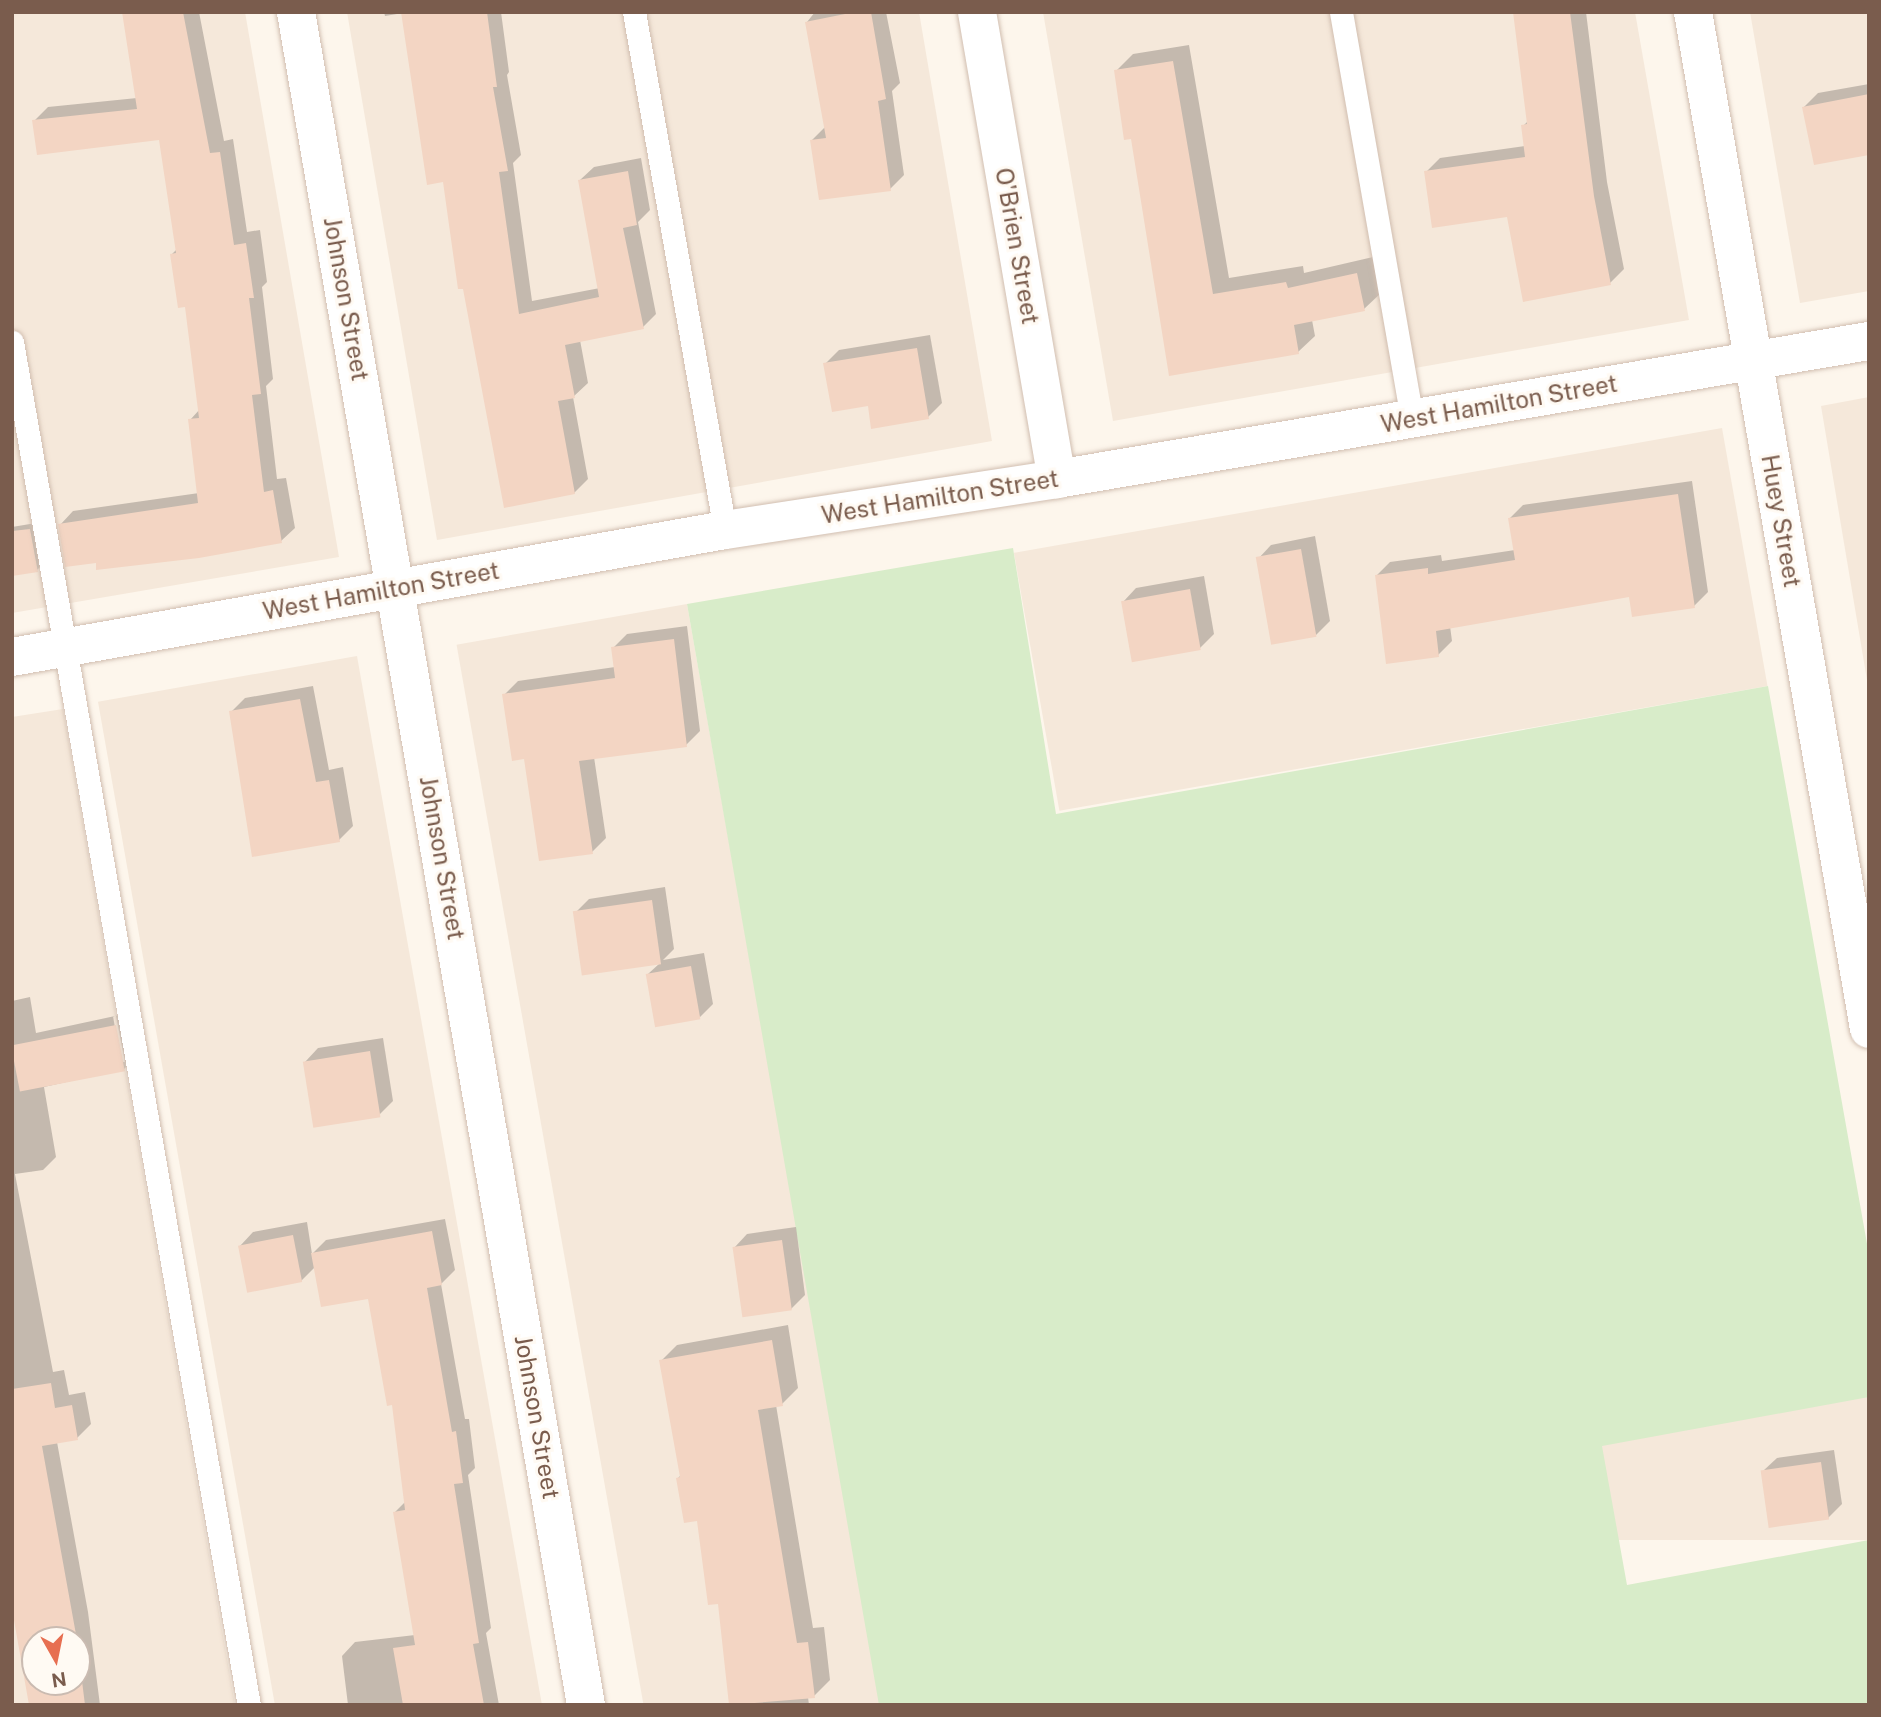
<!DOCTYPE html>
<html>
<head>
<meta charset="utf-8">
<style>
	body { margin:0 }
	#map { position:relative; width:1881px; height:1717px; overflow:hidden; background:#fdf6ec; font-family:"Public Sans",sans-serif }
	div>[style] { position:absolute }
	.residential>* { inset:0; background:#f5e8da; transform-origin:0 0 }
	.green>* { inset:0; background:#d8ecc9 }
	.shadow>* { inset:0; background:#0003 }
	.building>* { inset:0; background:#f3d5c3; transform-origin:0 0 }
	.roads { filter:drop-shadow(0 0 2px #d1beb0) drop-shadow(0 0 2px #d1beb0) }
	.service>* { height:23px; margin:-11.5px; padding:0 11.5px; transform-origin:11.5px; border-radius:11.5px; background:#fff }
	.minor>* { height:38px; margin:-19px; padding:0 19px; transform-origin:19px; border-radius:19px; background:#fff }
	.tertiary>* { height:38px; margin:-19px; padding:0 19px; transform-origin:19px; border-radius:19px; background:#fff }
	span { translate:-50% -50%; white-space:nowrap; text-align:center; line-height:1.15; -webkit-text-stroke:6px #fffaf3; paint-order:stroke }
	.street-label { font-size:24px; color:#7a5c4d }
	.frame { position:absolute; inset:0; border:14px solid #7a5c4d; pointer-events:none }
	.north { position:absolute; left:21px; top:1626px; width:70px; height:70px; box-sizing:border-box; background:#fffaf3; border:2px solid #cabbb1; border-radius:50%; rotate:171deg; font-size:19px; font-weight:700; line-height:28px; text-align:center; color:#7a5c4d }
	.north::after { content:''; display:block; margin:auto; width:24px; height:32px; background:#e76f51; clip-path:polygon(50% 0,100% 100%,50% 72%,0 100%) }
</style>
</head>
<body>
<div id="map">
	<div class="residential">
		<div style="clip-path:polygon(12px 12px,245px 12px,339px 557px,12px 613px)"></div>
		<div style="clip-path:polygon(347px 12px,919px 12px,992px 441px,437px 540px)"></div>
		<div style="clip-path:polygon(1043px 12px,1635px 12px,1689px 320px,1113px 421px)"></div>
		<div style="clip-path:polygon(1750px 12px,1869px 12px,1869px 291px,1800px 303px)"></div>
		<div style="clip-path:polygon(1869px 397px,1869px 692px,1821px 406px)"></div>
		<div style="left:1722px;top:428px;width:262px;height:719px;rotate:80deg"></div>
		<div style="left:687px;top:604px;width:1118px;height:234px;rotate:80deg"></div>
		<div style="left:357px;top:656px;width:1064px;height:263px;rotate:80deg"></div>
		<div style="clip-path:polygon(evenodd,63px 709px,235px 1705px,12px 1705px,12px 717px,63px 709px,35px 1640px,77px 1640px,77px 1682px,35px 1682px,35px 1640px)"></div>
		<div style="left:1869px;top:1397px;width:143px;height:271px;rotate:90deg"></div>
	</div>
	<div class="green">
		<div style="clip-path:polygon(1013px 548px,1056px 814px,1768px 686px,1869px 1255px,1869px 1397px,1602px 1446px,1627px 1585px,1869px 1540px,1869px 1705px,879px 1705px,687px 604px)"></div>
	</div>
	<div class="shadow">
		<div style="clip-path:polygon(123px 12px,199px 12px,224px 141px,233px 139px,247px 232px,260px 230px,267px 282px,262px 287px,273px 379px,266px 386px,277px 479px,286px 478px,295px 528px,281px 541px,97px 561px,60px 525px,73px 511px,199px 493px,190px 420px,200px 409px,187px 305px,172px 254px,177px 249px,160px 138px,34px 121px,48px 107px,137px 98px)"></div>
		<div style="clip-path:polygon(384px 12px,501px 12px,509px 72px,507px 75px,521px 155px,513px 163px,532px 301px,600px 288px,580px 180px,594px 167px,641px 158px,650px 210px,638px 222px,656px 314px,643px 327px,580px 340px,588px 383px,573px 397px,588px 479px,574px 493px,445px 180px,403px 13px,385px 16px)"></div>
		<div style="clip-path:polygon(815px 12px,886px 12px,900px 83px,892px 91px,904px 175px,890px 189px,812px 140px,826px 126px,807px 22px)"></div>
		<div style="clip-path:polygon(1515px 12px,1586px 12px,1607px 182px,1624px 269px,1610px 283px,1508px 215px,1426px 172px,1440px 158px,1525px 146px,1523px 126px,1529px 120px)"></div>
		<div style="clip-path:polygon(1189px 45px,1229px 278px,1303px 266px,1304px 273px,1373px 257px,1381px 293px,1364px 309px,1312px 320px,1315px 336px,1298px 352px,1171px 374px,1132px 137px,1116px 71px,1133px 54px)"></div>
		<div style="clip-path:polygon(1869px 84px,1869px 153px,1804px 107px,1818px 93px)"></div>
		<div style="clip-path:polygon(930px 335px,942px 403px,928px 417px,869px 404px,825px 364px,839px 350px)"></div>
		<div style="clip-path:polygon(1692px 481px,1708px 592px,1694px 606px,1630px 595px,1450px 626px,1452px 641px,1438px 655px,1377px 575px,1390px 562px,1441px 555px,1442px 561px,1515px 550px,1509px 519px,1523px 505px)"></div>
		<div style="clip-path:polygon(36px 523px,43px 564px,37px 570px,12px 574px,12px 527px)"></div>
		<div style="clip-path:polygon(1315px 536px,1330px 621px,1316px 635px,1258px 559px,1271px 545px)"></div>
		<div style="clip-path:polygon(1204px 576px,1214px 634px,1200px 648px,1123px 602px,1136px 588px)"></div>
		<div style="clip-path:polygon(687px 626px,700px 731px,686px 745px,594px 757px,606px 838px,592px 852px,526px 757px,504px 695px,518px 681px,615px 667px,613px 648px,627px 634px)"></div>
		<div style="clip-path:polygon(313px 686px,329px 770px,343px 767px,353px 826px,339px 840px,231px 712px,245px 698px)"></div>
		<div style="clip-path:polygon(665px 887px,674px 949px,663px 960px,704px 953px,713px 1004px,699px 1018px,648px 974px,660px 963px,575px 913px,589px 899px)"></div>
		<div style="clip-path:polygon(evenodd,30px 997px,36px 1033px,129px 1013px,137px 1056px,124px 1069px,44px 1087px,56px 1157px,43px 1170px,15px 1174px,53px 1372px,64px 1370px,69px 1395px,85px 1392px,91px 1424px,77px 1438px,57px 1442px,88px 1612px,100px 1705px,31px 1705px,12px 1600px,12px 1001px,30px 997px,113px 1016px,116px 1016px,125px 1062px,121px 1062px,113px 1016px,30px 997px,35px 1640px,77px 1640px,77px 1682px,35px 1682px,35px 1640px)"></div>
		<div style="clip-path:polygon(383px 1038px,393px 1101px,379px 1115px,305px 1062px,318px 1048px)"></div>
		<div style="clip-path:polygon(445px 1219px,455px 1270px,441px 1284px,465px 1419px,469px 1419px,475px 1468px,468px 1475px,491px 1628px,486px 1633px,499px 1705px,348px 1705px,342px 1656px,355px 1642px,415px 1635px,395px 1512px,405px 1502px,393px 1403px,369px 1297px,315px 1267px,301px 1281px,240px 1246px,253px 1232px,307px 1222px,312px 1254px,326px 1240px)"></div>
		<div style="clip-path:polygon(796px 1227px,805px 1295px,791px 1309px,734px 1248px,747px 1234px)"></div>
		<div style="clip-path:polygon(788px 1325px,798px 1388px,782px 1404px,776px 1405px,813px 1628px,824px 1627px,830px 1680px,814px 1696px,808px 1697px,809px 1705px,731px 1705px,719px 1602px,698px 1519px,678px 1478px,681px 1475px,661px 1361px,677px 1345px)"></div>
		<div style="clip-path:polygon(1834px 1450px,1842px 1504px,1828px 1518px,1763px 1471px,1777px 1458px)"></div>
	</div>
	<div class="building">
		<div style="clip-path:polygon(122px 12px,183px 12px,210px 153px,220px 152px,234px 245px,246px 243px,254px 298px,249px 298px,261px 394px,252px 395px,264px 492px,273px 490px,282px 543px,199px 558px,96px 570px,96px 563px,65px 567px,58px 524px,198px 503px,188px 419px,199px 418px,185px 307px,178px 308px,170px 254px,176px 253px,159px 140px,37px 155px,32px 120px,137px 109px)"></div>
		<div style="clip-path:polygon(401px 12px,487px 12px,497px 87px,493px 87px,508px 171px,499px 172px,519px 314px,599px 297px,578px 180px,628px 171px,637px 225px,623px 228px,644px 329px,565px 345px,575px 398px,558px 401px,575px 494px,504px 508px,463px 289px,458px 289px,443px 182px,427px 185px)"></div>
		<div style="clip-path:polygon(855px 12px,871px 12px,886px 99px,878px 101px,891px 191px,819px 200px,810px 140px,826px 138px,805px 22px)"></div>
		<div style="clip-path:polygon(1513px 12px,1570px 12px,1594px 196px,1611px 285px,1523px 302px,1507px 217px,1432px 228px,1424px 171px,1525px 157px,1521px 125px,1527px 124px)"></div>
		<div style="clip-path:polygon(1173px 61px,1213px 294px,1286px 282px,1288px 288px,1357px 273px,1365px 311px,1294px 325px,1299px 354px,1169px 376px,1131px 139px,1124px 140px,1114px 70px)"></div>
		<div style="clip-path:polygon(1869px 94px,1869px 155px,1814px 165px,1802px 107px)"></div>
		<div style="clip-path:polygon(917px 348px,929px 419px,871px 429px,868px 406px,832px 412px,823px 363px)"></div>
		<div style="clip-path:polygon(1678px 494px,1695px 608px,1632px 617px,1629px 597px,1436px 631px,1439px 657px,1386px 664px,1375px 575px,1428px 568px,1428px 574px,1515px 560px,1508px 518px)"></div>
		<div style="clip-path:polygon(30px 529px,38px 572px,12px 576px,12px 531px)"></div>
		<div style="left:1301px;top:549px;width:89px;height:46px;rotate:80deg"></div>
		<div style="left:1190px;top:589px;width:62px;height:70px;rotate:80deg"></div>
		<div style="clip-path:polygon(674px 639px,687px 747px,579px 761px,593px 854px,539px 861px,524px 759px,512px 761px,502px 694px,615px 678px,611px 647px)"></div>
		<div style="clip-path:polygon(300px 699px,316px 782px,329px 780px,340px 842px,252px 857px,229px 711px)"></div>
		<div style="left:652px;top:900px;width:65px;height:80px;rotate:82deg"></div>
		<div style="left:691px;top:966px;width:54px;height:46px;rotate:80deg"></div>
		<div style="left:116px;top:1025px;width:47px;height:107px;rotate:79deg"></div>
		<div style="left:370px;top:1051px;width:67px;height:68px;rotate:81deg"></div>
		<div style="clip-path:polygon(432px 1231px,442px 1285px,427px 1288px,452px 1432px,456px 1431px,463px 1483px,454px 1484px,479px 1643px,473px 1644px,484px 1705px,403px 1705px,393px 1648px,415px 1645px,393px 1512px,405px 1510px,392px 1405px,387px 1406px,368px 1299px,321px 1307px,311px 1253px)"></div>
		<div style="left:293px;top:1235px;width:48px;height:56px;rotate:79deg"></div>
		<div style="left:782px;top:1240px;width:71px;height:50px;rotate:82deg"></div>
		<div style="clip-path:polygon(772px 1340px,783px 1406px,758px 1410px,797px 1643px,808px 1642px,815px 1698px,729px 1705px,718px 1604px,708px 1605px,697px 1521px,684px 1523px,676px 1478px,680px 1477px,659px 1360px)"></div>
		<div style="clip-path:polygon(51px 1383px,55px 1408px,72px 1405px,78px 1440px,42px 1446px,77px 1640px,35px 1640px,35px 1682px,77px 1682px,77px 1641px,85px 1705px,29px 1705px,12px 1609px,12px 1389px)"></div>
		<div style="left:1821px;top:1462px;width:58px;height:61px;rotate:82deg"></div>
	</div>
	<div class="roads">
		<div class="service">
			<div style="left:634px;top:12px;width:526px;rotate:80.04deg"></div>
			<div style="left:1341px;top:12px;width:413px;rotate:80.1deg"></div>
			<div style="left:12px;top:342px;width:1383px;rotate:80.14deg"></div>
		</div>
		<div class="minor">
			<div style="left:977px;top:12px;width:474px;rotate:80.3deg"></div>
			<div style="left:1693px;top:12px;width:1032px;rotate:80.18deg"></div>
		</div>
		<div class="tertiary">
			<div style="left:296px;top:12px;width:1718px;rotate:80.28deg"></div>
			<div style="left:12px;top:657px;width:724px;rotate:-10.1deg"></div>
			<div style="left:725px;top:530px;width:336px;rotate:-8.7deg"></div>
			<div style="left:1057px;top:479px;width:824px;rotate:-9.65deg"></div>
		</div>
	</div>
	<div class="street-label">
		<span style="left:1017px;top:246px;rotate:80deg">O'Brien Street</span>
		<span style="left:346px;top:299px;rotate:80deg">Johnson Street</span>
		<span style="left:1499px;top:404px;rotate:-10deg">West Hamilton Street</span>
		<span style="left:940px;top:497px;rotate:-9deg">West Hamilton Street</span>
		<span style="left:1781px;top:521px;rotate:80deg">Huey Street</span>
		<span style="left:381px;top:591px;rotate:-10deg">West Hamilton Street</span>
		<span style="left:442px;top:858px;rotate:80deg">Johnson Street</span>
		<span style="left:537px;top:1417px;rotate:80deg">Johnson Street</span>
	</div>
	<div class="frame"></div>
	<div class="north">N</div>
</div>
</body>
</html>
